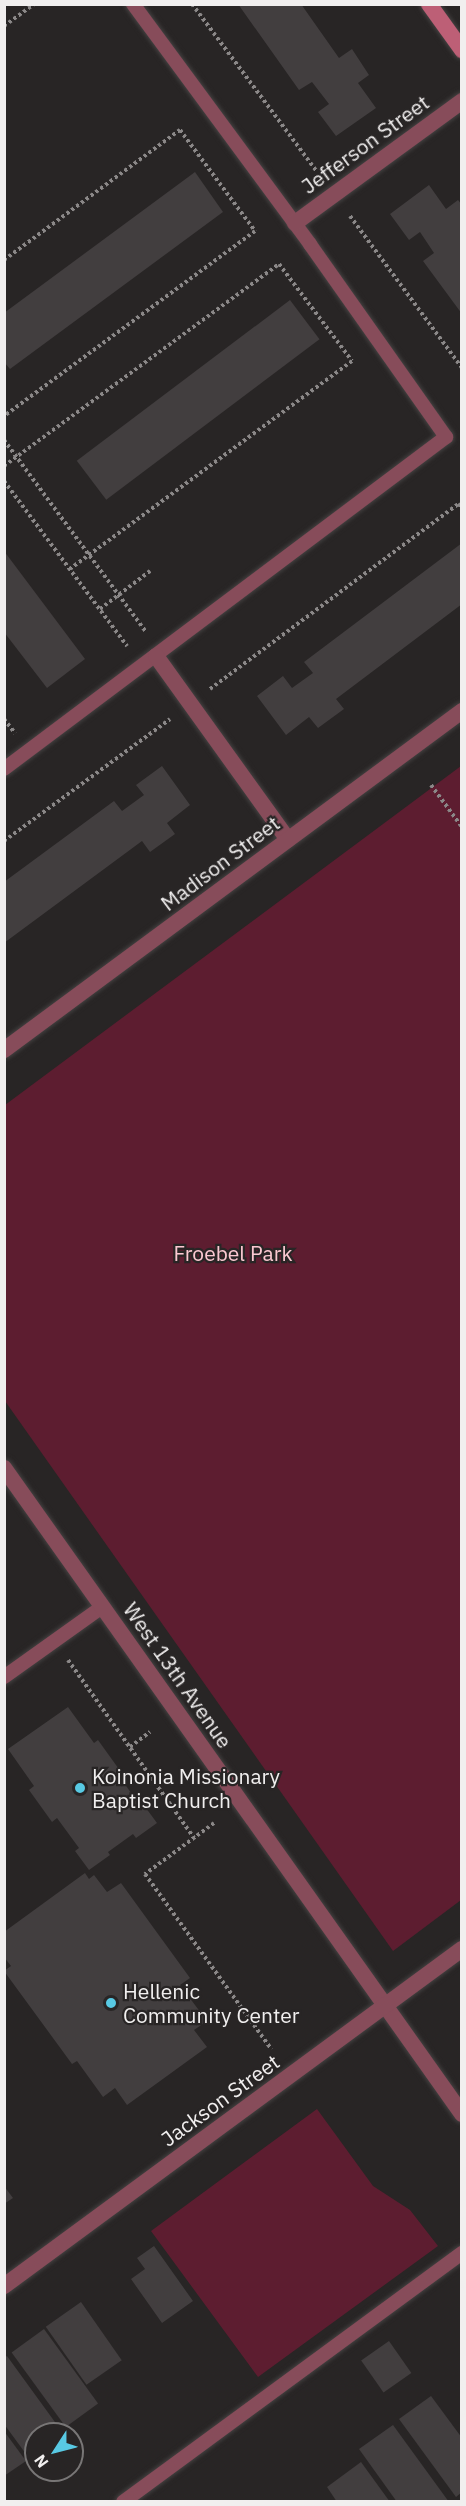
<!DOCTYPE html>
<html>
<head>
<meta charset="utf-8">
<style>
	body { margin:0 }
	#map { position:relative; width:466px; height:2506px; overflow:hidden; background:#282525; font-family:"IBM Plex Sans",sans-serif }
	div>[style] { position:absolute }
	.green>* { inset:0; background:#5d1d30 }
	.building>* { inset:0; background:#423e3f; transform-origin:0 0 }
	.path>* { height:4px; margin-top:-2px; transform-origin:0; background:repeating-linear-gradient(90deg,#8b8888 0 3px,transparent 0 6px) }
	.roads { filter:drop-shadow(0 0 2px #444141) drop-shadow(0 0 2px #444141) }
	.service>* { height:14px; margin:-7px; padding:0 7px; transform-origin:7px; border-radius:7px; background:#874c5a }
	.minor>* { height:16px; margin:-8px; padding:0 8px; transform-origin:8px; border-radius:8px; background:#874c5a }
	.tertiary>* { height:16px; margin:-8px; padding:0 8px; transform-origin:8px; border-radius:8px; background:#874c5a }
	.secondary>* { height:16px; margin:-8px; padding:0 8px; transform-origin:8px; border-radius:8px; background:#bd5f76 }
	.dots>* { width:16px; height:16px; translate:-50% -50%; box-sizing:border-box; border:3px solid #282525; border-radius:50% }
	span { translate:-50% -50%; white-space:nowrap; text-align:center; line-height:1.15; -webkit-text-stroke:4.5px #282525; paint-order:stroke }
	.street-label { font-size:21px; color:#f1efef }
	.park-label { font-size:21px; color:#fbc8d1 }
	.poi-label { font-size:21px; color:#f1efef }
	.left { translate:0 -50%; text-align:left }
	.frame { position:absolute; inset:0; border:6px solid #f1efef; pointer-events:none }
	.north { position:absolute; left:24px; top:2422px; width:60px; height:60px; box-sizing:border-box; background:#282525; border:2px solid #787676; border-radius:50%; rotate:234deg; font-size:16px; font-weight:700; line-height:24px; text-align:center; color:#f1efef }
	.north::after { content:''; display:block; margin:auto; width:21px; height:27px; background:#58c9e3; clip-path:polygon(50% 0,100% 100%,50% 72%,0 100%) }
</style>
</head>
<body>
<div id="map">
	<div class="green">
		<div style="clip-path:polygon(461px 766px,461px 1900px,393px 1951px,5px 1401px,5px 1105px)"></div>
		<div style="clip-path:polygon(317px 2109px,373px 2186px,410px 2210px,438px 2246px,258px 2377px,151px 2231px)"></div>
	</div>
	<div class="building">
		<div style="clip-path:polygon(238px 4px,301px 4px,339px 58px,352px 49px,369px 75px,358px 83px,376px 108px,336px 136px,318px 112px,329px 104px,312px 82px,299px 90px)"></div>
		<div style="clip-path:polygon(195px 172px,223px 212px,10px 369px,4px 362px,4px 313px)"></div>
		<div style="clip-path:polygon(429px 185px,446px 209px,458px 200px,462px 205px,462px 314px,423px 261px,434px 253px,420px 232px,409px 240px,390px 214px)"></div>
		<div style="left:290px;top:300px;width:49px;height:267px;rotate:53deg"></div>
		<div style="clip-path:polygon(462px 543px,462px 604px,336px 699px,344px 709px,318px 728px,309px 717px,286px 735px,257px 696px,283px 676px,292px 688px,313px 673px,304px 662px)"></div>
		<div style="clip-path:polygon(4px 551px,85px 659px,47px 688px,4px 632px)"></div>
		<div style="clip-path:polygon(162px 766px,190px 805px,167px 823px,175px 834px,150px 852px,142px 841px,4px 943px,4px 882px,114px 801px,122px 811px,144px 795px,136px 785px)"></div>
		<div style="clip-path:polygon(68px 1707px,94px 1743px,98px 1740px,121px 1772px,118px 1774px,140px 1806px,143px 1804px,157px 1823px,136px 1838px,133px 1834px,108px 1852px,110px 1855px,89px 1870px,75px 1851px,79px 1848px,57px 1818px,52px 1822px,29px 1790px,34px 1786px,8px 1749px)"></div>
		<div style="clip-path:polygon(85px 1873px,89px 1879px,94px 1875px,107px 1892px,121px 1883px,190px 1978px,180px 1985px,207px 2021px,194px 2030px,207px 2047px,127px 2105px,115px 2088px,103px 2097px,77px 2061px,72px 2064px,4px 1971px,11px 1966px,4px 1957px,4px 1932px)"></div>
		<div style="clip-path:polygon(4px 2186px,13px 2198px,4px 2204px)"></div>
		<div style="clip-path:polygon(154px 2246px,193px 2301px,162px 2323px,131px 2279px,145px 2269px,137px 2258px)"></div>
		<div style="left:81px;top:2302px;width:71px;height:43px;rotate:55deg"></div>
		<div style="left:44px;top:2329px;width:92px;height:40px;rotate:54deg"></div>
		<div style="left:389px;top:2341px;width:39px;height:34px;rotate:55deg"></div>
		<div style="clip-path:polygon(7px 2356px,60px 2429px,54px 2434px,36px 2434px,36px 2447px,26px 2454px,4px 2424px,4px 2358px)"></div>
		<div style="clip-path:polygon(431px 2396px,462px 2438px,462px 2492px,456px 2497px,399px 2419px)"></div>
		<div style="clip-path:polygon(393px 2425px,449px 2502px,397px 2502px,359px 2449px)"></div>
		<div style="clip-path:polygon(4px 2431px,26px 2461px,4px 2476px)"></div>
		<div style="clip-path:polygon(361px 2462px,390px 2502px,337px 2502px,327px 2487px)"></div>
	</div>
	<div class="path">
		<div style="left:192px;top:4px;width:209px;rotate:53.3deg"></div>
		<div style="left:4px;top:26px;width:37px;rotate:-36deg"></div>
		<div style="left:350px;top:216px;width:189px;rotate:53.6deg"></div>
		<div style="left:4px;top:260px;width:219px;rotate:-36.5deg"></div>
		<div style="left:180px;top:130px;width:126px;rotate:53.4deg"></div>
		<div style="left:255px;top:231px;width:312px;rotate:143.6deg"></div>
		<div style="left:4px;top:440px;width:239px;rotate:53.5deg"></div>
		<div style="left:4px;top:466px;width:341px;rotate:-36.3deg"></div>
		<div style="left:279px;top:264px;width:121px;rotate:53deg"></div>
		<div style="left:352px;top:361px;width:350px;rotate:143.6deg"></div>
		<div style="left:4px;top:481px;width:206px;rotate:53.3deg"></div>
		<div style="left:100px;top:609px;width:63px;rotate:-37.2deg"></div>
		<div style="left:210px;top:689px;width:309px;rotate:-36.7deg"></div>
		<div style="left:458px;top:504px;width:5px;rotate:37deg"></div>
		<div style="left:4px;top:719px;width:18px;rotate:52deg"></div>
		<div style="left:431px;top:785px;width:52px;rotate:53.6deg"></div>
		<div style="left:4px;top:841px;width:206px;rotate:-36.3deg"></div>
		<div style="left:68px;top:1660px;width:218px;rotate:54.7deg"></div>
		<div style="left:130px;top:1747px;width:25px;rotate:-37deg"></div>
		<div style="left:214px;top:1823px;width:86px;rotate:143.5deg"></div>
		<div style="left:145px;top:1874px;width:216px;rotate:54.2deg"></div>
	</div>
	<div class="roads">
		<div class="service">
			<div style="left:4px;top:769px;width:553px;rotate:-36.91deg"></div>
			<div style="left:446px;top:437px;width:236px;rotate:-125.2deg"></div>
			<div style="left:310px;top:244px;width:298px;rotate:-126.4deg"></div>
			<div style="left:4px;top:1677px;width:120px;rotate:-35.5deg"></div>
			<div style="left:123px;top:2502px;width:421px;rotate:-36.3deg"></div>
		</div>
		<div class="minor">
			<div style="left:295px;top:223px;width:207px;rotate:-36.1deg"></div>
			<div style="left:156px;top:656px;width:226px;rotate:54.3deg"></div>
			<div style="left:4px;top:1468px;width:792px;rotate:54.66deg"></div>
			<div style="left:4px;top:2286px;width:569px;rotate:-36.35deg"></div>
		</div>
		<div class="tertiary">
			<div style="left:4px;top:1050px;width:570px;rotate:-36.51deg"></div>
		</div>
		<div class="secondary">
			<div style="left:429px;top:4px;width:57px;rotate:54.3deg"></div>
		</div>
	</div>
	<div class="dots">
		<div style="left:80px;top:1788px;background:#58c9e3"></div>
		<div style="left:111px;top:2003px;background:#58c9e3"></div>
	</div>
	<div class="street-label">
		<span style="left:365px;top:144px;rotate:-36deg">Jefferson Street</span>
		<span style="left:220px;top:863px;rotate:-37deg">Madison Street</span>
		<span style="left:178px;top:1675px;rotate:55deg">West 13th Avenue</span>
		<span style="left:220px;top:2100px;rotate:-36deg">Jackson Street</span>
	</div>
	<div class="park-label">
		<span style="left:233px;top:1253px">Froebel Park</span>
	</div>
	<div class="poi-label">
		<span class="left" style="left:92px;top:1788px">Koinonia Missionary<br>Baptist Church</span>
		<span class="left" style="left:123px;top:2003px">Hellenic<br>Community Center</span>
	</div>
	<div class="frame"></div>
	<div class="north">N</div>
</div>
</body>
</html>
